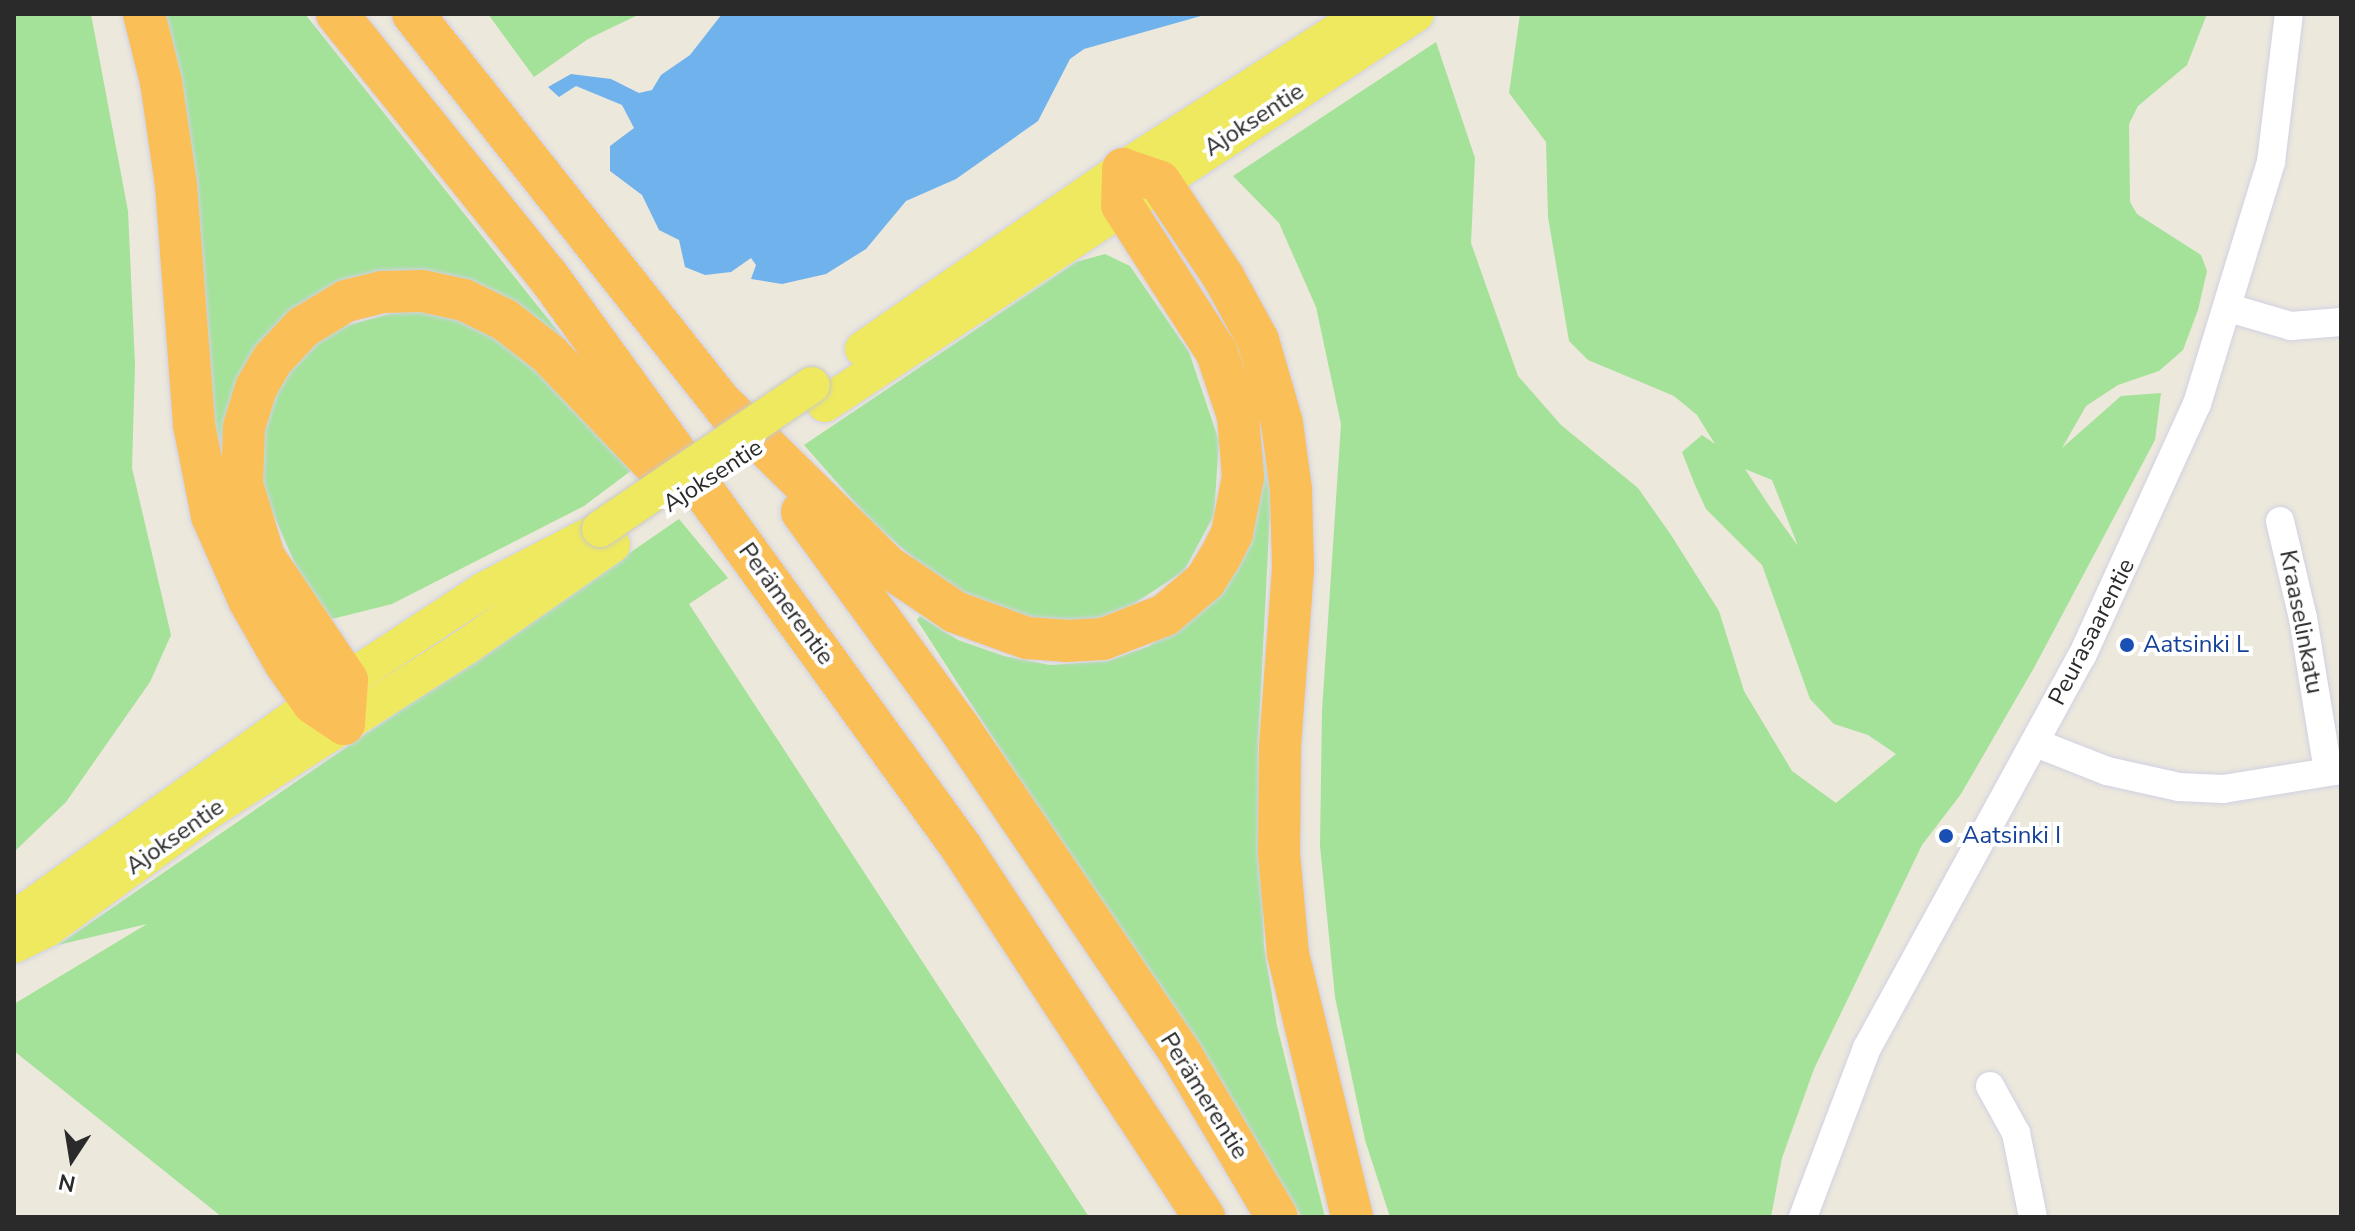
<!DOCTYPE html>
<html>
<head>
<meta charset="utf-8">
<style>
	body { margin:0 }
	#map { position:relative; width:2355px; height:1231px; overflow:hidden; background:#ece8dc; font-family:"Nunito Sans",sans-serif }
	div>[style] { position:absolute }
	.green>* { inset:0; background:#a4e299 }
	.water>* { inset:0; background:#70b3ec }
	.roads { filter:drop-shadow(0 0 2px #d1d1e3) drop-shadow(0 0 2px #d1d1e3) }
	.minor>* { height:28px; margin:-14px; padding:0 14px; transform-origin:14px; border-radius:14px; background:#fff }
	.major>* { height:36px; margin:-18px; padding:0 18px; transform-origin:18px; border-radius:18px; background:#eee95f }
	.highway>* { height:42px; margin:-21px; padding:0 21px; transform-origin:21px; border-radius:21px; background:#fbbf58 }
	.bridges { filter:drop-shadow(0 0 2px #c8c8c8) drop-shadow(0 0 2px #c8c8c8) }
	.major-bridge>* { height:36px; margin:-18px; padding:0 18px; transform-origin:18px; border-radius:18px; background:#eee95f }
	.dots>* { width:22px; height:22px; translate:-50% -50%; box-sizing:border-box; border:4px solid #fff; border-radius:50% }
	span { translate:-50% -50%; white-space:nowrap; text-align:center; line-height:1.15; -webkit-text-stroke:8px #fff; paint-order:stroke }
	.street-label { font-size:24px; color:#2a2a2a }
	.transit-label { font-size:24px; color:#164399 }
	.left { translate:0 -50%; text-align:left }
	.frame { position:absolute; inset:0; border:16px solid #2a2a2a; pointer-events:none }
	.north { position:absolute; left:32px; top:1119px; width:80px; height:80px; -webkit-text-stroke:6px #fff; paint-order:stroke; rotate:192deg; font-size:22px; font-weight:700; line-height:32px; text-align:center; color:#2a2a2a }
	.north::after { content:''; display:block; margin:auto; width:28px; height:36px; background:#2a2a2a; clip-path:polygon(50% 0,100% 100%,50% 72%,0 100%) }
</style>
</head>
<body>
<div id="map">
	<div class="green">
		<div style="clip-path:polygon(14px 14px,91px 14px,128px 211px,135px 365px,132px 468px,171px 635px,150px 682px,66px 802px,14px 852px)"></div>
		<div style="clip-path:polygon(161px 14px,305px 14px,584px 364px,538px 321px,318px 298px,223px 498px)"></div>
		<div style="clip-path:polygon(488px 14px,640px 14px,588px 39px,534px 77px)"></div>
		<div style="clip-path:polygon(evenodd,1520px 14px,2207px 14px,2187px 65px,2138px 106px,2129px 124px,2130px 202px,2137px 214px,2201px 255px,2207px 271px,2198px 310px,2183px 350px,2159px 371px,2118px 385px,2086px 406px,2062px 448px,2121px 396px,2161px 393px,2155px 440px,2035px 666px,1961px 794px,1922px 845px,1814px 1069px,1782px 1158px,1771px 1217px,1390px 1217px,1365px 1140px,1335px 997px,1320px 846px,1322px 711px,1341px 424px,1316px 307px,1279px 223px,1233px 176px,1436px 42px,1475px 158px,1471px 243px,1518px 376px,1561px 425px,1638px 488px,1671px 535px,1719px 611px,1744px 691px,1792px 771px,1836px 803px,1896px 754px,1868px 735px,1834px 724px,1810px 699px,1762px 565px,1706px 509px,1695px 485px,1682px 452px,1702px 435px,1715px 444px,1697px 415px,1674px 396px,1588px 360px,1569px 341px,1548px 217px,1546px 142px,1509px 93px,1520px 14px,1745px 469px,1772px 480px,1798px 546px,1770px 507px,1745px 469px)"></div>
		<div style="clip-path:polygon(1105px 254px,1130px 266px,1189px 352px,1219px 441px,1214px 515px,1184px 571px,1132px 605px,1096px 619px,1053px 622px,999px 611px,938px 580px,871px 521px,804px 445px,1076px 262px)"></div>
		<div style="clip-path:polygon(407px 309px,444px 312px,509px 342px,636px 467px,584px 506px,392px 604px,332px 619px,303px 582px,267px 500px,260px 462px,264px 418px,282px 378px,308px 348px,334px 329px)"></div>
		<div style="clip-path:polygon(1257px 422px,1271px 492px,1258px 747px,1264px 946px,1277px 1026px,1325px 1217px,1302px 1217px,917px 620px,920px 616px,958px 640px,1004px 656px,1050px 665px,1108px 661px,1149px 646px,1179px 627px,1238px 567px,1255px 525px)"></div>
		<div style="clip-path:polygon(679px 519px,728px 578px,689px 604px,1089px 1217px,222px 1217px,14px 1051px,14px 1004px,147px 924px,58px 945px)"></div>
	</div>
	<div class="water">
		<div style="clip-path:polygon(722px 14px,1208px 14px,1084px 49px,1070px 59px,1038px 121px,956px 179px,906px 201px,866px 249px,826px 274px,782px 284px,751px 279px,756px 265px,751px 258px,731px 272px,705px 275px,685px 267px,679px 240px,659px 230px,642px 195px,610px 171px,610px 146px,634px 128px,622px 105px,576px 86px,559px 97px,548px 87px,571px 74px,611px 79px,639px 93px,652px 90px,661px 75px,690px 55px)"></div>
	</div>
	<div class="roads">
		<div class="minor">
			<div style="left:2229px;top:308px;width:65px;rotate:16.2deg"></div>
			<div style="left:2291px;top:326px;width:50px;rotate:-4.6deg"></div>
			<div style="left:2280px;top:521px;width:100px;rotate:76.7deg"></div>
			<div style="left:2303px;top:618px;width:155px;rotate:80.7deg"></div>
			<div style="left:2036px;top:743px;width:76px;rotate:21.5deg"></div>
			<div style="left:2107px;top:771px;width:74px;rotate:12.5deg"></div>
			<div style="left:2179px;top:787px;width:44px;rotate:2.6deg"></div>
			<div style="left:2223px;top:789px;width:120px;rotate:-9.1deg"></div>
			<div style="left:1990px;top:1086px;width:54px;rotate:61deg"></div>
			<div style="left:2016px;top:1133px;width:86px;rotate:78.6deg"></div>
			<div style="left:1803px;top:1217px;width:181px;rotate:-69.3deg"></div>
			<div style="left:1867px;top:1048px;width:447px;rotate:-61.3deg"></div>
			<div style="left:2082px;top:656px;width:277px;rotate:-65.5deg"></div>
			<div style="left:2197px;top:404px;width:253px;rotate:-73deg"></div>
			<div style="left:2271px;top:162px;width:149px;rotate:-83.1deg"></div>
		</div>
		<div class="major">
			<div style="left:863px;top:349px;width:316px;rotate:-34.7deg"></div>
			<div style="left:1123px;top:169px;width:287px;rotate:-32.7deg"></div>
			<div style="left:825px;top:404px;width:708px;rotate:-33.42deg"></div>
			<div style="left:14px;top:924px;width:21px;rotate:-47deg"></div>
			<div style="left:28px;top:909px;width:393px;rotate:-35.7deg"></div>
			<div style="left:347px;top:680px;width:164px;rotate:-33.3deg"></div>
			<div style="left:484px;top:590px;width:122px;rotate:-27.4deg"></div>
			<div style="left:14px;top:945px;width:37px;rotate:-26deg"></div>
			<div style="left:47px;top:929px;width:200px;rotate:-36.1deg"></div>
			<div style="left:209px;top:811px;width:306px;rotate:-32.6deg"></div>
			<div style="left:467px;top:646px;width:177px;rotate:-34.9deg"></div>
		</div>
		<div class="highway">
			<div style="left:144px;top:14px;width:70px;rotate:76deg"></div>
			<div style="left:161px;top:82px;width:104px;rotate:81.7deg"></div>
			<div style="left:176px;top:185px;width:241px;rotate:85.7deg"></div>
			<div style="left:194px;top:425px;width:93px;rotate:78.8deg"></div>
			<div style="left:212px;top:516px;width:92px;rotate:66.2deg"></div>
			<div style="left:249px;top:600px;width:73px;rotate:60.3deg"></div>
			<div style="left:285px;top:663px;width:49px;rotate:55deg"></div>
			<div style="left:313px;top:703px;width:37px;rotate:34deg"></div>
			<div style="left:337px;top:14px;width:336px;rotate:51.2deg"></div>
			<div style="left:548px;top:276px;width:705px;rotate:54.12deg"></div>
			<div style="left:961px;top:847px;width:443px;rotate:56.7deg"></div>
			<div style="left:413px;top:14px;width:530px;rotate:51.59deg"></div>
			<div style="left:726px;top:407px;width:226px;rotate:44.6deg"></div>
			<div style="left:887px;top:566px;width:82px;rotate:34.1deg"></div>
			<div style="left:955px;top:612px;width:77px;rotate:19.9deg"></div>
			<div style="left:1027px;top:638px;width:39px;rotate:4deg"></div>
			<div style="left:1066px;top:641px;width:37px;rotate:-3deg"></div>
			<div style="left:1103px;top:639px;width:66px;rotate:-21.2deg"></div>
			<div style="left:1165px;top:615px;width:52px;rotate:-40.4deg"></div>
			<div style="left:1205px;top:581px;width:26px;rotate:-58deg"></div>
			<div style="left:1219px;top:559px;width:29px;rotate:-63deg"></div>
			<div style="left:1232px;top:533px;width:57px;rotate:-78.9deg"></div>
			<div style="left:1243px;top:477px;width:61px;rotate:-94.7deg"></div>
			<div style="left:1238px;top:416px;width:66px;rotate:-108.4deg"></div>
			<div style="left:1217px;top:353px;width:176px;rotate:-122.7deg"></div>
			<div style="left:1122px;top:205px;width:36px;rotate:-88deg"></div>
			<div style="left:1123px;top:169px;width:39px;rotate:19deg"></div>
			<div style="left:1160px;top:182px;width:115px;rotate:56.3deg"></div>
			<div style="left:1224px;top:278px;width:71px;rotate:61.3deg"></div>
			<div style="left:1258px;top:340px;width:86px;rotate:73.9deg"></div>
			<div style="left:1282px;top:423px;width:68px;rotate:82.3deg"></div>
			<div style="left:1291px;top:490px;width:79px;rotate:88.5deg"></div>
			<div style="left:1293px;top:569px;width:179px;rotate:94.2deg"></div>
			<div style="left:1280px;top:748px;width:105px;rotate:90.5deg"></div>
			<div style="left:1279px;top:853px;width:101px;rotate:84.9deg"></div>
			<div style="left:1288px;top:954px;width:271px;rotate:76.3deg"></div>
			<div style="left:802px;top:512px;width:268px;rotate:53.9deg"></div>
			<div style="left:960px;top:729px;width:395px;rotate:55.8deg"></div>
			<div style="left:1182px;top:1056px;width:187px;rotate:59.5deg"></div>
			<div style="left:344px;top:724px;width:44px;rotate:-86.1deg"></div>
			<div style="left:347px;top:680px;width:148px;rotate:-124deg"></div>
			<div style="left:264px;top:557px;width:76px;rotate:-106.8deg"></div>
			<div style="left:242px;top:484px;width:57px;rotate:-88deg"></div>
			<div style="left:244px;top:427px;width:41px;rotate:-72.9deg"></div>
			<div style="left:256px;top:388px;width:34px;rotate:-60deg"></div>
			<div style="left:273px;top:359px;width:44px;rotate:-46.8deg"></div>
			<div style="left:303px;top:327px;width:50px;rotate:-31.2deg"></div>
			<div style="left:346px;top:301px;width:37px;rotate:-14deg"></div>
			<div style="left:382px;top:292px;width:40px;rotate:-1.4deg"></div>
			<div style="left:422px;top:291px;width:43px;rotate:12.1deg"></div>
			<div style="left:464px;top:300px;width:46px;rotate:26deg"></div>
			<div style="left:505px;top:320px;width:56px;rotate:37.7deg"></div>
			<div style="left:549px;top:354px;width:175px;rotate:46.4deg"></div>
		</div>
	</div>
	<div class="bridges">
		<div class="major-bridge">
			<div style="left:600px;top:529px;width:256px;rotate:-34.2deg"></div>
		</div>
	</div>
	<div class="dots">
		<div style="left:2127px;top:645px;background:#1a4fb4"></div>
		<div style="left:1946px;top:836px;background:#1a4fb4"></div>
	</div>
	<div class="street-label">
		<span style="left:1254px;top:120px;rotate:-33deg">Ajoksentie</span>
		<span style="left:713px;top:476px;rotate:-33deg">Ajoksentie</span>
		<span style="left:786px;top:604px;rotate:54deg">Perämerentie</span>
		<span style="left:2301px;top:622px;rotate:79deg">Kraaselinkatu</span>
		<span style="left:2092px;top:632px;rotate:-63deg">Peurasaarentie</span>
		<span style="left:175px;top:837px;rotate:-35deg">Ajoksentie</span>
		<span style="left:1204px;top:1096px;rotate:58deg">Perämerentie</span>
	</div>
	<div class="transit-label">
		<span class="left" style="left:2143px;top:645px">Aatsinki L</span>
		<span class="left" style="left:1962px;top:836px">Aatsinki I</span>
	</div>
	<div class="frame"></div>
	<div class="north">N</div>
</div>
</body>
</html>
